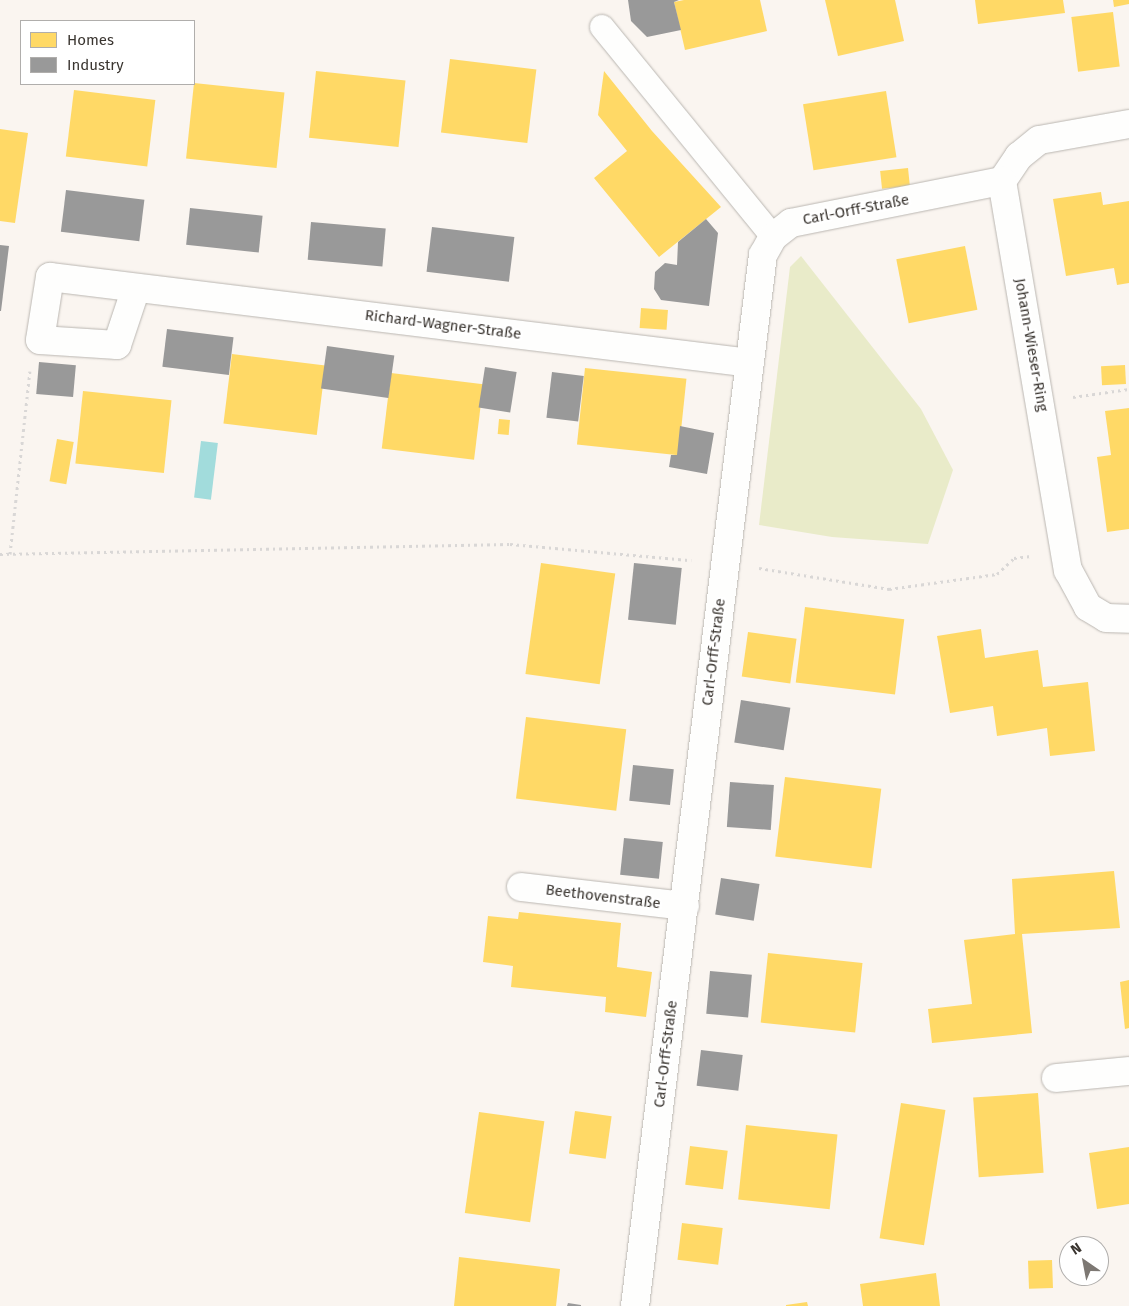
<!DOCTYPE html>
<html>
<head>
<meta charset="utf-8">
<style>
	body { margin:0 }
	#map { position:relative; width:1129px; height:1306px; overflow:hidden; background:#faf5f0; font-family:"Fira Sans",sans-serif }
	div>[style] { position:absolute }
	.green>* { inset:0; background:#e9ebc9 }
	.water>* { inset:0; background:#a2dcdc; transform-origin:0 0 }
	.homes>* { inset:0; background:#ffd966; transform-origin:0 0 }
	.industry>* { inset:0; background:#999; transform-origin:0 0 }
	.path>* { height:3px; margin-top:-1.5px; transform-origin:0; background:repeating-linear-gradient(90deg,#d9d7d6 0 2.5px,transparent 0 6.5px) }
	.roads { filter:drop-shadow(0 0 1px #bab6b1) drop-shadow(0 0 1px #bab6b1) }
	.lane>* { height:24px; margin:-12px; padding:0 12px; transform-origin:12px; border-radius:12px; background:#fefefd }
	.street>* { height:28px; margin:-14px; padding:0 14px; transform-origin:14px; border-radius:14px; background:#fefefd }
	span { translate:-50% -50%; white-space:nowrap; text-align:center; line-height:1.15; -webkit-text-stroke:5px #fff; paint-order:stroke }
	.street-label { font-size:15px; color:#3a3530 }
	.legend { position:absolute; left:20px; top:20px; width:175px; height:65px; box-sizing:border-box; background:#fff; border:1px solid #b0aeac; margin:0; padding:6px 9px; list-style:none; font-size:15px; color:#3a3530 }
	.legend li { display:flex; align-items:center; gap:10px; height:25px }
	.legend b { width:25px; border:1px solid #b0aeac }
	.north { position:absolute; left:1059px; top:1236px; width:50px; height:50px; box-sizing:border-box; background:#fff; border:1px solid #b0aeac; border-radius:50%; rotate:327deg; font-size:14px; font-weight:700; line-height:20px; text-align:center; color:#3a3530 }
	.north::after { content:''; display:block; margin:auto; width:18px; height:22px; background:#7d7873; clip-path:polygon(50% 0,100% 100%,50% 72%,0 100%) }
</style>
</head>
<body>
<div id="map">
	<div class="green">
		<div style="clip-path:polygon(801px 256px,921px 409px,953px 470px,928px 544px,832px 537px,759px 525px,790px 267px)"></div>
	</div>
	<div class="water">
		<div style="left:201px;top:441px;width:17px;height:57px;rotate:7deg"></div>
	</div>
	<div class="homes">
		<div style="clip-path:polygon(684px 0,760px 0,767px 31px,685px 50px,674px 2px)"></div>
		<div style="clip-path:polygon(825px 0,895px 0,904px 41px,838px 56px)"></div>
		<div style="clip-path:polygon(975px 0,1063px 0,1065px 13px,978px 24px)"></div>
		<div style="clip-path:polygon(1113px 0,1129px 0,1129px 4px,1114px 7px)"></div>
		<div style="left:1113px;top:12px;width:55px;height:42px;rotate:83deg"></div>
		<div style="left:450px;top:59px;width:87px;height:74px;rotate:7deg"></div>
		<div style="left:316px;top:71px;width:90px;height:67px;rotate:6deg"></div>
		<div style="clip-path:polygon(604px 71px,652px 131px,721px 207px,659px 257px,594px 178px,627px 151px,598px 115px)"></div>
		<div style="left:194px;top:83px;width:91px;height:76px;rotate:6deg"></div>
		<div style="left:74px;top:90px;width:82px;height:67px;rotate:7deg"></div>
		<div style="left:886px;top:91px;width:67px;height:84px;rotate:81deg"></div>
		<div style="clip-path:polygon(0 129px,28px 133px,15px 223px,0 221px)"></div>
		<div style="left:908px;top:168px;width:18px;height:28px;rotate:84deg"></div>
		<div style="clip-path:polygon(1101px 192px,1103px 205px,1129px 201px,1129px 283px,1117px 285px,1114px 268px,1066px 276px,1053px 199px)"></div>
		<div style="left:965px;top:246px;width:65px;height:70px;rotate:79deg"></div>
		<div style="left:641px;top:308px;width:27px;height:20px;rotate:4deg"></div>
		<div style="left:232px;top:354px;width:94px;height:70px;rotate:7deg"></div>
		<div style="left:1125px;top:365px;width:19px;height:24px;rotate:87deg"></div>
		<div style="left:585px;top:368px;width:102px;height:77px;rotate:6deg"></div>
		<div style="left:391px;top:373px;width:93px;height:76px;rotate:7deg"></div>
		<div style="left:83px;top:391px;width:89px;height:73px;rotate:6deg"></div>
		<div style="clip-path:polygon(1129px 408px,1129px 529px,1107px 532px,1097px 457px,1111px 455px,1105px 411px)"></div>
		<div style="left:499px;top:419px;width:11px;height:15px;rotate:5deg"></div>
		<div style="left:57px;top:439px;width:17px;height:43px;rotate:10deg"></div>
		<div style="left:541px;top:563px;width:75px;height:112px;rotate:8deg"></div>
		<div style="left:805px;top:607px;width:100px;height:76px;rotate:7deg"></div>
		<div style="clip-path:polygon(981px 629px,985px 658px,1038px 650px,1043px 687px,1088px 682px,1095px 751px,1050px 756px,1047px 728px,997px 736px,993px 706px,950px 713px,937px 636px)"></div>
		<div style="left:748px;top:632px;width:49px;height:45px;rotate:8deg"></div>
		<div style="left:526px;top:717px;width:101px;height:82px;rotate:7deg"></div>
		<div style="left:785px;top:777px;width:97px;height:80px;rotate:7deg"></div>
		<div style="clip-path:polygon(1114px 871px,1120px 928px,1022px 934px,1032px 1033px,932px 1043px,928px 1009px,972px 1004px,964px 940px,1015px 934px,1012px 879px)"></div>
		<div style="clip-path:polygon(519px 912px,621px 923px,617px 967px,652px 972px,646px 1017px,605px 1012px,606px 997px,511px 987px,513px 966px,483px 962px,488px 916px,518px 919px)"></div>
		<div style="left:768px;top:953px;width:95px;height:70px;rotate:6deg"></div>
		<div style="clip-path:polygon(1129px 980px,1129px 1028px,1125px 1029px,1120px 982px)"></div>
		<div style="left:1038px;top:1093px;width:80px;height:65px;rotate:86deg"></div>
		<div style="left:901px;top:1103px;width:45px;height:137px;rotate:9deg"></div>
		<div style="left:575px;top:1111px;width:37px;height:43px;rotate:8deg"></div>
		<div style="left:479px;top:1112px;width:66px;height:102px;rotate:8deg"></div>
		<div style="left:746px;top:1125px;width:92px;height:75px;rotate:6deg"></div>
		<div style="left:690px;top:1146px;width:38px;height:39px;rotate:7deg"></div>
		<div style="clip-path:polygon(1129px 1147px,1129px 1204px,1097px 1209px,1089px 1153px)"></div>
		<div style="left:682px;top:1223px;width:41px;height:37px;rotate:7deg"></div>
		<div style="clip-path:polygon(459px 1257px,560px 1269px,556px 1306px,454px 1306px)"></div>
		<div style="left:1052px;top:1260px;width:28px;height:24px;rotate:88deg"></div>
		<div style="clip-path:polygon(936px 1273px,940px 1306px,863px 1306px,860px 1284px)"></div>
		<div style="clip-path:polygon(807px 1302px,808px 1306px,786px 1306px,786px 1305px)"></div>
	</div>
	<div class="industry">
		<div style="clip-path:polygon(628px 0,679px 0,674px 2px,681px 30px,647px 37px,631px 21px)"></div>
		<div style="left:66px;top:190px;width:79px;height:42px;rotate:7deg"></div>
		<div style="left:190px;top:208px;width:73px;height:37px;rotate:6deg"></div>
		<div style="clip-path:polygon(706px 219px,718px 233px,709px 306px,661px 300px,654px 289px,655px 272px,665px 263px,677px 265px,678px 242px)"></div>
		<div style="left:311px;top:222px;width:75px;height:38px;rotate:5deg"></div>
		<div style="left:432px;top:227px;width:83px;height:45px;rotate:7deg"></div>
		<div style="clip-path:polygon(0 245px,9px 246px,1px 311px,0 311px)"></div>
		<div style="left:167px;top:329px;width:67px;height:38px;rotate:7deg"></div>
		<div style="left:327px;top:346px;width:68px;height:43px;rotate:8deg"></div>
		<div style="left:39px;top:362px;width:37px;height:32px;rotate:5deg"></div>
		<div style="left:485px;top:367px;width:32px;height:41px;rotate:9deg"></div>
		<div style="left:552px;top:372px;width:32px;height:46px;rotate:7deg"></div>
		<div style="clip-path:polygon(680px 426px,714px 433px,707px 474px,669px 467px,671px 455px,677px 455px)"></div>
		<div style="left:634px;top:563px;width:48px;height:57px;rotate:6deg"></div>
		<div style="left:741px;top:700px;width:50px;height:43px;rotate:9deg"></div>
		<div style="left:633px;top:765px;width:41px;height:36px;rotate:6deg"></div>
		<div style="left:730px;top:782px;width:44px;height:45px;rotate:4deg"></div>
		<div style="left:624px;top:838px;width:39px;height:37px;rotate:6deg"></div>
		<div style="left:721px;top:878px;width:39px;height:37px;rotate:9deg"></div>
		<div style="left:710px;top:971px;width:42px;height:43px;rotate:5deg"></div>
		<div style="left:701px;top:1050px;width:42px;height:36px;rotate:7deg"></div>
		<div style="clip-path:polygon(568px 1303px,581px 1305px,581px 1306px,567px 1306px)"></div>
	</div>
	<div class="path">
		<div style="left:1073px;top:397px;width:57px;rotate:-8.1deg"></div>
		<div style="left:0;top:554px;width:510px;rotate:-1.12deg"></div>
		<div style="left:510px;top:544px;width:182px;rotate:5.1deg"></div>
		<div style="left:10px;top:554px;width:184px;rotate:-83.8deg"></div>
		<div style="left:759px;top:568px;width:132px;rotate:9.2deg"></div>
		<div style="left:889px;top:589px;width:109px;rotate:-7.9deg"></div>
		<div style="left:997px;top:574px;width:23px;rotate:-43deg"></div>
		<div style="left:1014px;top:558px;width:17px;rotate:-7deg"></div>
	</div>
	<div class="roads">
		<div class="lane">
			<div style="left:602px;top:27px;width:271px;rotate:50.8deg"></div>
		</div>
		<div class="street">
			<div style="left:1129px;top:124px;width:91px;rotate:169.9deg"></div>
			<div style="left:1039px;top:140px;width:26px;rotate:141deg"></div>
			<div style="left:1019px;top:156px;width:30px;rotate:124deg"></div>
			<div style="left:1002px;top:181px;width:395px;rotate:80.4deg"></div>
			<div style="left:1068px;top:570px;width:42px;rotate:61.6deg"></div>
			<div style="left:1088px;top:607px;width:21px;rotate:31deg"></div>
			<div style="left:1106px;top:618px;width:23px;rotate:2deg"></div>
			<div style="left:136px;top:288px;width:60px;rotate:108.4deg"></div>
			<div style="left:117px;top:345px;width:77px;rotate:-176.3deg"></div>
			<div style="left:40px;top:340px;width:64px;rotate:-81deg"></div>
			<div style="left:50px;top:277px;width:705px;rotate:7deg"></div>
			<div style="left:521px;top:887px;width:165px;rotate:6.6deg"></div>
			<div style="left:1056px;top:1078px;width:73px;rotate:-5.5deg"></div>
			<div style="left:635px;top:1306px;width:1059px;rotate:-83.06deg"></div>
			<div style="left:763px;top:255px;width:21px;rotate:-61deg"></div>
			<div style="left:773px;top:237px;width:23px;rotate:-38deg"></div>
			<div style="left:791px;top:223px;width:215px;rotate:-11.3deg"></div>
		</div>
	</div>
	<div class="street-label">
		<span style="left:856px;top:210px;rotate:-11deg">Carl-Orff-Straße</span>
		<span style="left:443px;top:325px;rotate:7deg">Richard-Wagner-Straße</span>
		<span style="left:1031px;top:345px;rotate:80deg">Johann-Wieser-Ring</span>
		<span style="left:714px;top:652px;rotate:-83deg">Carl-Orff-Straße</span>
		<span style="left:603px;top:897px;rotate:7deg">Beethovenstraße</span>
		<span style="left:666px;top:1054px;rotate:-83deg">Carl-Orff-Straße</span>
	</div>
	<ul class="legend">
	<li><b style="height:14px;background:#ffd966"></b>Homes</li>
	<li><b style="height:14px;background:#999"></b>Industry</li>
	</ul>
	<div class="north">N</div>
</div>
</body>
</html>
